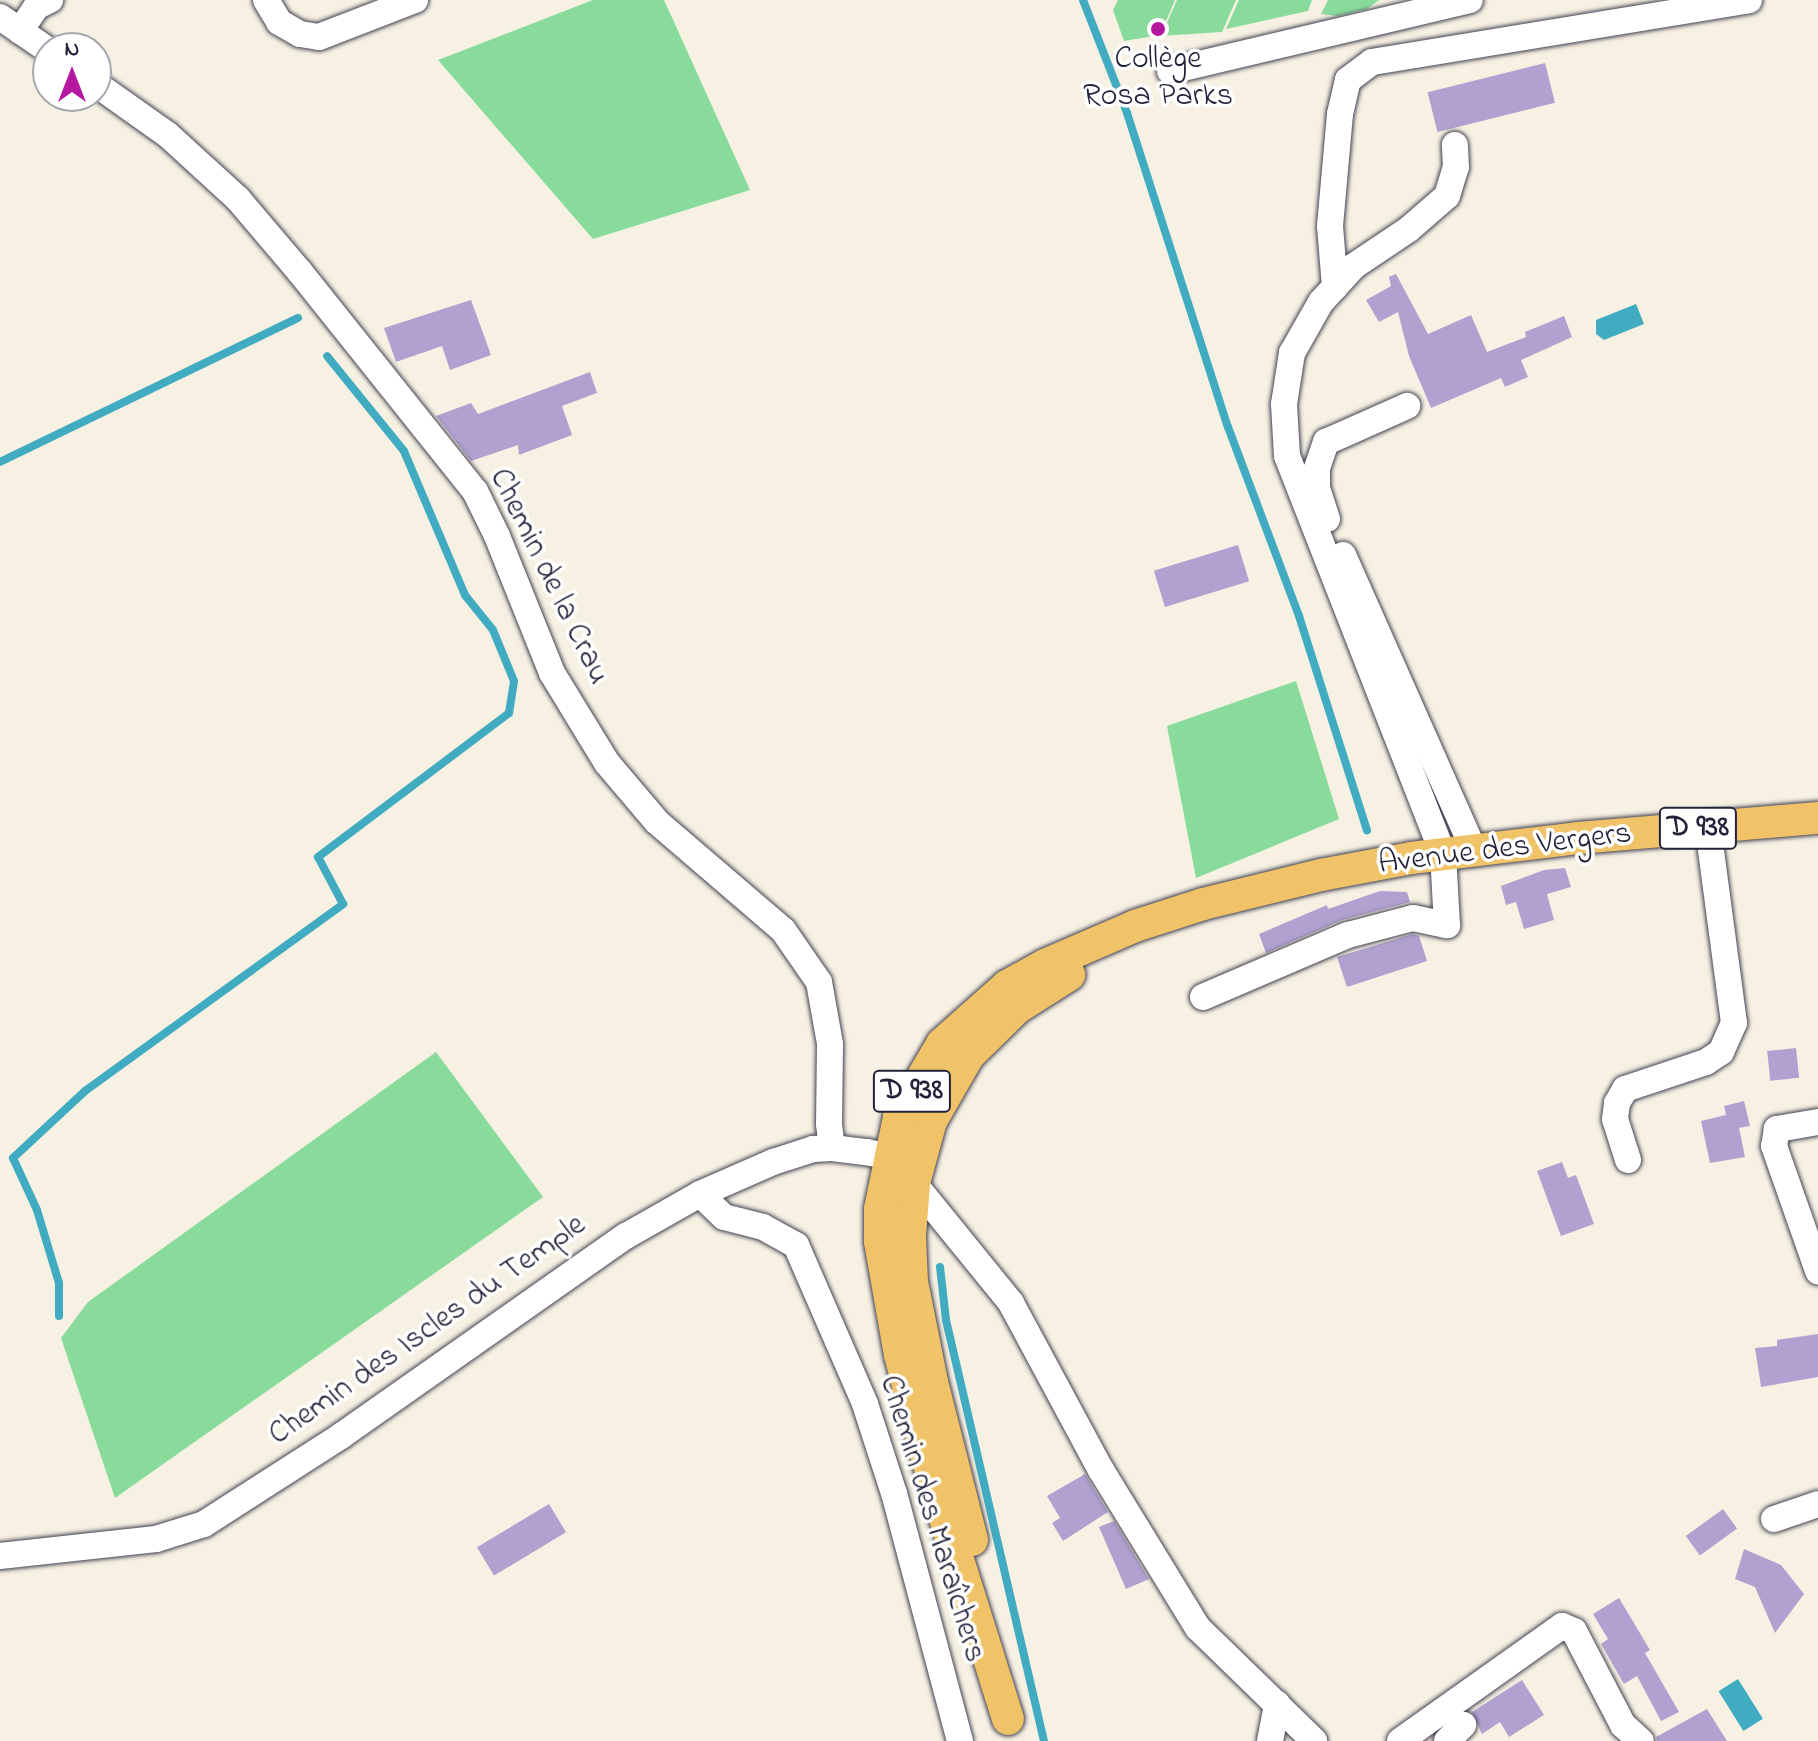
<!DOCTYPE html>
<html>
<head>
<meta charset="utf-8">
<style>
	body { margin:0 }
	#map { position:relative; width:1818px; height:1741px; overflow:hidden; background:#f6f1e2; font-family:"Indie Flower",sans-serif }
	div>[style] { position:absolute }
	.green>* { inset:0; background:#89db9c }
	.water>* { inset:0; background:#41abc1; transform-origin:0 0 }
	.stream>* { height:8px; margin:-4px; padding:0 4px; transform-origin:4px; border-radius:4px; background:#41abc1 }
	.building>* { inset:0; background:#b1a1d1; transform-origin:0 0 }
	.roads { filter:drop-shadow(0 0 2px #424154) drop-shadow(0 0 2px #424154) }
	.minor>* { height:26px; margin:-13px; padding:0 13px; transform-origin:13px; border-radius:13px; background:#fff }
	.major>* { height:32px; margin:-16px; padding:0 16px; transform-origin:16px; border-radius:16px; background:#f0c369 }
	.dots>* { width:22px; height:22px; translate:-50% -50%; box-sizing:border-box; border:4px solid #fff; border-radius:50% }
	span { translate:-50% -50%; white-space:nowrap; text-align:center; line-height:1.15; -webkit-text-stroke:7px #fff; paint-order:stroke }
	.shield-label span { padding:2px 6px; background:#fff; border:2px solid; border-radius:6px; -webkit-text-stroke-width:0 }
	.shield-label { font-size:30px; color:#22223b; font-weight:700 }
	.poi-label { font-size:32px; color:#22223b }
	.street-label { font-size:32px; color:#22223b }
	.north { position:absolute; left:32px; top:32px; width:80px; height:80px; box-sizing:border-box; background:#fff; border:2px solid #a7a7b1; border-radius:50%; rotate:0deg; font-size:22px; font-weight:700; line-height:32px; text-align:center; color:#22223b }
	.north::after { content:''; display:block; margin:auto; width:28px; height:36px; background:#b5179e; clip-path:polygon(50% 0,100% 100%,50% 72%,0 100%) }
</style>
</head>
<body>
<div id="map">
	<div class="green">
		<div style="clip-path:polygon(593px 0,664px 0,750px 190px,593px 239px,438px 60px)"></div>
		<div style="clip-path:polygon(1118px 0,1175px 0,1160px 35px,1124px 41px,1113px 10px)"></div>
		<div style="clip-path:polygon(1177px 0,1236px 0,1222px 32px,1161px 36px)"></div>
		<div style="clip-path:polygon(1239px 0,1312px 0,1308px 11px,1226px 29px)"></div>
		<div style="clip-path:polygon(1328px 0,1379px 0,1367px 9px,1338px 16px,1321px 14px)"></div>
		<div style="clip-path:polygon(1296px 681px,1339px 819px,1196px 878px,1167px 726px)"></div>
		<div style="clip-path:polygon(436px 1052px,543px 1197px,115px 1498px,61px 1338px,88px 1302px)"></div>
	</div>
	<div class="water">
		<div style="clip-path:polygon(1636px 304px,1644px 324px,1604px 340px,1596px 334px,1596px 320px)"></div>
		<div style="left:1738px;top:1679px;width:47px;height:23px;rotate:58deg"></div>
	</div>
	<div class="stream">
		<div style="left:1083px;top:0;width:121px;rotate:68.7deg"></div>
		<div style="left:1127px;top:113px;width:330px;rotate:72.2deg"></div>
		<div style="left:1228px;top:427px;width:202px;rotate:69.4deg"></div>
		<div style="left:1299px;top:616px;width:225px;rotate:72.4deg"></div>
		<div style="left:0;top:462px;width:331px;rotate:-25.8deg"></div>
		<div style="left:940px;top:1267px;width:53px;rotate:83.5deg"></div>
		<div style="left:946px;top:1320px;width:432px;rotate:76.9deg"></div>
		<div style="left:59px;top:1316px;width:33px;rotate:-90deg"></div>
		<div style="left:59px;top:1283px;width:76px;rotate:-106.8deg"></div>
		<div style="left:37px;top:1210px;width:57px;rotate:-114.8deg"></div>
		<div style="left:13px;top:1158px;width:98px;rotate:-42.9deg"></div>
		<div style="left:85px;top:1091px;width:319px;rotate:-35.9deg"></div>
		<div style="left:343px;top:904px;width:53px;rotate:-118deg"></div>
		<div style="left:318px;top:857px;width:239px;rotate:-37deg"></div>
		<div style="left:509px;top:713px;width:32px;rotate:-81deg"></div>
		<div style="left:514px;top:681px;width:55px;rotate:-112.4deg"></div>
		<div style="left:493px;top:630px;width:45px;rotate:-128.7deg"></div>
		<div style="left:465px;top:595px;width:156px;rotate:-113deg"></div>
		<div style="left:404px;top:451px;width:122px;rotate:-129deg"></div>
	</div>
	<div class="building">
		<div style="left:1545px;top:63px;width:41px;height:121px;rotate:76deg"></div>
		<div style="clip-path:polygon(1396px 274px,1428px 334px,1471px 315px,1487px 352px,1526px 337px,1525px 332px,1564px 316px,1572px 337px,1521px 360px,1528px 377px,1505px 387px,1501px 378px,1431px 408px,1409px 356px,1398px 312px,1379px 322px,1366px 300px,1391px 286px,1389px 277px)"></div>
		<div style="clip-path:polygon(471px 300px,491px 355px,450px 370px,442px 346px,396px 362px,384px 328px)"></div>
		<div style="clip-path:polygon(590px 372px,597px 393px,562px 406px,572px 435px,519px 455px,518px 445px,471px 461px,436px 416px,471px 403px,478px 414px)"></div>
		<div style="left:1238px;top:545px;width:38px;height:88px;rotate:73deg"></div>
		<div style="clip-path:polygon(1565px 868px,1571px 887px,1547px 894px,1554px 920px,1524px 929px,1516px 902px,1506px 905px,1501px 886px,1544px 870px)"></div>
		<div style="clip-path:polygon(1380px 891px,1407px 892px,1410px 902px,1342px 920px,1266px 953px,1259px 934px,1327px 905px,1328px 909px)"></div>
		<div style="clip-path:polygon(1413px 934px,1419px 936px,1427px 961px,1347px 987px,1337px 957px)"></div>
		<div style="left:1796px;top:1048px;width:30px;height:29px;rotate:84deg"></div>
		<div style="clip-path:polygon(1744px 1101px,1750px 1126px,1739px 1128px,1745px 1157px,1710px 1163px,1701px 1121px,1726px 1115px,1724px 1106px)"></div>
		<div style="clip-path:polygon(1562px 1162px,1568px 1178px,1576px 1175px,1594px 1224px,1561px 1236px,1537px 1171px)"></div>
		<div style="clip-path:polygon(1818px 1334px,1818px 1377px,1761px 1387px,1755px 1348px,1777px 1346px,1777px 1340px)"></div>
		<div style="clip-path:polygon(1085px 1474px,1108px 1512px,1063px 1541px,1052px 1523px,1060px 1518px,1047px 1496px)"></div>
		<div style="left:549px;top:1504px;width:33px;height:84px;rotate:59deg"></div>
		<div style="left:1723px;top:1509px;width:24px;height:46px;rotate:54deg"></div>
		<div style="clip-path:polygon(1114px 1521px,1149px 1579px,1126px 1589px,1099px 1527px)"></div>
		<div style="clip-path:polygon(1744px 1549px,1781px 1565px,1804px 1594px,1775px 1633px,1755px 1587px,1735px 1579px)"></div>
		<div style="clip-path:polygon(1619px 1598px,1650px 1650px,1645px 1653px,1679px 1712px,1661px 1721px,1637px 1676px,1624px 1684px,1601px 1644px,1608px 1639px,1593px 1614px)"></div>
		<div style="clip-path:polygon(1522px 1680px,1544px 1715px,1509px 1737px,1500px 1722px,1482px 1734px,1472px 1712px)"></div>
		<div style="clip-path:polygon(1707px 1709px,1727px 1741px,1657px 1741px,1656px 1737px)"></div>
	</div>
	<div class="roads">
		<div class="minor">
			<div style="left:266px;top:0;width:26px;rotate:59deg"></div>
			<div style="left:279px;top:22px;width:24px;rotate:30deg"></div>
			<div style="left:300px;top:34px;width:19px;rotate:9deg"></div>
			<div style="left:319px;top:37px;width:103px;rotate:-21.1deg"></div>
			<div style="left:0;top:17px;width:58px;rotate:34.5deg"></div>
			<div style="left:20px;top:31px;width:29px;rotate:-56deg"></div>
			<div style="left:36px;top:7px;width:16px;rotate:-27deg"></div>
			<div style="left:1170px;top:71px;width:308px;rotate:-13.3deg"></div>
			<div style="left:96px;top:84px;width:88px;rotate:35.3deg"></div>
			<div style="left:168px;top:135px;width:95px;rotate:42.4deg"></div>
			<div style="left:238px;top:199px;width:96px;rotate:49.7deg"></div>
			<div style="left:300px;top:272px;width:280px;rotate:51.4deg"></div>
			<div style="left:475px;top:491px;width:50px;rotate:63.9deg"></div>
			<div style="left:497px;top:536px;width:148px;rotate:68.1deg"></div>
			<div style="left:552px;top:673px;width:105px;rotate:58.6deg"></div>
			<div style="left:607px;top:763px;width:77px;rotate:49.7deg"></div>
			<div style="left:657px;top:822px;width:166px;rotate:40.6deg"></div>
			<div style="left:783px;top:930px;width:63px;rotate:55.3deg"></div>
			<div style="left:819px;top:982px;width:63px;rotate:79.9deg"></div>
			<div style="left:830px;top:1044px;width:80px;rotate:90.7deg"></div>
			<div style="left:829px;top:1124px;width:24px;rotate:83deg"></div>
			<div style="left:1335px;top:287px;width:61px;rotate:-94.7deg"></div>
			<div style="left:1330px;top:226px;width:112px;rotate:-84.9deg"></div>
			<div style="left:1340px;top:114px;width:35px;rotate:-77deg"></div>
			<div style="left:1348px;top:80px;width:30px;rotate:-37deg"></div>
			<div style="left:1372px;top:62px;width:382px;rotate:-9.3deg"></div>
			<div style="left:1327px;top:519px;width:33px;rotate:-108deg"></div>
			<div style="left:1317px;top:488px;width:20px;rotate:-90deg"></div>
			<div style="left:1317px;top:468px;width:28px;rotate:-71deg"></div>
			<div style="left:1326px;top:442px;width:89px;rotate:-24deg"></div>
			<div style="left:1343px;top:555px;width:324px;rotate:66.1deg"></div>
			<div style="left:1203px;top:997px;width:158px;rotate:-23.2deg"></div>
			<div style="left:1348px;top:935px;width:67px;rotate:-14.7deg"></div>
			<div style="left:1413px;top:918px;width:35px;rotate:12deg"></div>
			<div style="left:1447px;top:925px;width:71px;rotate:-93.2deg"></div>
			<div style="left:1443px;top:854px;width:427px;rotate:-111.4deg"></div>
			<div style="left:1287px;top:456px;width:52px;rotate:-93.3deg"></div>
			<div style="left:1284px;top:404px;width:52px;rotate:-81.1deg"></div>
			<div style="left:1292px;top:353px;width:59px;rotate:-60.4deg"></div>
			<div style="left:1321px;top:302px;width:49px;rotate:-47.5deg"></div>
			<div style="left:1354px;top:266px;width:66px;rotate:-33.9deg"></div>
			<div style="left:1409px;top:229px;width:50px;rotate:-41deg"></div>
			<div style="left:1447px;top:196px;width:30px;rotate:-73deg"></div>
			<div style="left:1456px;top:167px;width:22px;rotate:-93deg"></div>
			<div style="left:1818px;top:1122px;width:42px;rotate:170.3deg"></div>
			<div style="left:1777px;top:1129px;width:17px;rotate:100deg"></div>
			<div style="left:1774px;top:1146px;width:133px;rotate:70.6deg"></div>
			<div style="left:1628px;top:1160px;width:43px;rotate:-107.6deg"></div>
			<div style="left:1615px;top:1119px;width:16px;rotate:-83deg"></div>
			<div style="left:1617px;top:1103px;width:16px;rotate:-60deg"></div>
			<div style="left:1625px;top:1089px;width:85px;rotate:-18.4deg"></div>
			<div style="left:1706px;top:1062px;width:18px;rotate:-34deg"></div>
			<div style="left:1721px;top:1052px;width:32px;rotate:-66deg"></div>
			<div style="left:1734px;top:1023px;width:198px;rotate:-97.6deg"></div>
			<div style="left:700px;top:1194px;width:33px;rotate:44deg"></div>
			<div style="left:724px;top:1217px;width:40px;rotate:14.4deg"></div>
			<div style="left:763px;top:1227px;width:38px;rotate:29deg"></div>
			<div style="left:796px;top:1245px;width:173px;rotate:66.5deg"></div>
			<div style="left:865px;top:1404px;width:94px;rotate:72deg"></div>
			<div style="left:894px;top:1493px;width:257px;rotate:75.1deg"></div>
			<div style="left:1774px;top:1519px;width:46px;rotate:-18.8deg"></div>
			<div style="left:0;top:1556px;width:157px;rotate:-6.2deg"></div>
			<div style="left:156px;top:1539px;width:50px;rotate:-17.4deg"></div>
			<div style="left:204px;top:1524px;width:163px;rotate:-32.7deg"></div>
			<div style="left:341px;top:1436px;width:348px;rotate:-35.1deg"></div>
			<div style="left:626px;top:1236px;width:85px;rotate:-29.6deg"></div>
			<div style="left:700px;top:1194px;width:80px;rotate:-23.7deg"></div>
			<div style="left:773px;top:1162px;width:42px;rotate:-18deg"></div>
			<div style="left:813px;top:1149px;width:19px;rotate:-3deg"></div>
			<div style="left:832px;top:1148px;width:35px;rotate:7deg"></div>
			<div style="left:867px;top:1152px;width:23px;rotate:13deg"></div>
			<div style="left:889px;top:1157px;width:13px;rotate:39deg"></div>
			<div style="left:899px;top:1165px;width:178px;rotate:50.9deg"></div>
			<div style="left:1011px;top:1303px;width:190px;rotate:61.7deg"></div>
			<div style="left:1101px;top:1470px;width:185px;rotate:58.5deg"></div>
			<div style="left:1198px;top:1628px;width:162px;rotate:44.2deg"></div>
			<div style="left:1270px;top:1741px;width:38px;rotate:-79deg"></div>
			<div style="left:1400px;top:1741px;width:199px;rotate:-35.4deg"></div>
			<div style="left:1562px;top:1626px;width:13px;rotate:23deg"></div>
			<div style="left:1574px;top:1631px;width:106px;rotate:62.5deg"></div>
			<div style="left:1623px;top:1725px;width:24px;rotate:42deg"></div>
			<div style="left:1447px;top:1741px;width:23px;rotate:-45deg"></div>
		</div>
		<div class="major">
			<div style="left:972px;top:1540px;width:163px;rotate:-104.2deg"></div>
			<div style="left:932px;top:1382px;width:102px;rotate:-101.3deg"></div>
			<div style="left:912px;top:1282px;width:46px;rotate:-92.5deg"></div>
			<div style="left:910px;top:1236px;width:53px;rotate:-85.7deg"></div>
			<div style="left:914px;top:1183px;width:64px;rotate:-74.7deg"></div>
			<div style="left:931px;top:1121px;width:76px;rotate:-60.1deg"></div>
			<div style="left:969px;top:1055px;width:67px;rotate:-44.4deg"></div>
			<div style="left:1017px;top:1008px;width:62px;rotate:-32.4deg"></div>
			<div style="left:1008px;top:1719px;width:255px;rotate:-107.4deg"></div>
			<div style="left:932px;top:1476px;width:125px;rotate:-104.8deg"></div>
			<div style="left:900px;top:1355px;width:116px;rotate:-100deg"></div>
			<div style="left:880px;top:1241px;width:32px;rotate:-90deg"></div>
			<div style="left:880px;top:1209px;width:94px;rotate:-78.3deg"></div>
			<div style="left:899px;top:1117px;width:85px;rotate:-59.5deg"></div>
			<div style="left:942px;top:1044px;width:87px;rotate:-41.7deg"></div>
			<div style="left:1007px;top:986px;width:43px;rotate:-28.9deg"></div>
			<div style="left:1045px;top:965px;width:98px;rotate:-23.4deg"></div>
			<div style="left:1135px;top:926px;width:71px;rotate:-17.9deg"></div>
			<div style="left:1203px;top:904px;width:122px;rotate:-13.8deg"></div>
			<div style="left:1321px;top:875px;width:92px;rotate:-10.7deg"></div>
			<div style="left:1411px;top:858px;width:168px;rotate:-6.8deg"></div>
			<div style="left:1578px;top:838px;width:241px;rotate:-4.8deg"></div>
		</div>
	</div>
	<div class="dots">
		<div style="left:1158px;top:29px;background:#b5179e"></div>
	</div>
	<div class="shield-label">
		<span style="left:1698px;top:828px">D 938</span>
		<span style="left:912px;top:1091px">D 938</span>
	</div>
	<div class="poi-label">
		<span style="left:1158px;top:79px">Collège<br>Rosa Parks</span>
	</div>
	<div class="street-label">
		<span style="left:548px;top:577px;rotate:64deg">Chemin de la Crau</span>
		<span style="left:1505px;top:850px;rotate:-7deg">Avenue des Vergers</span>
		<span style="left:428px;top:1331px;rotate:-35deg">Chemin des Iscles du Temple</span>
		<span style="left:931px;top:1519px;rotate:73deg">Chemin des Maraîchers</span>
	</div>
	<div class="north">N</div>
</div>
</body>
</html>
